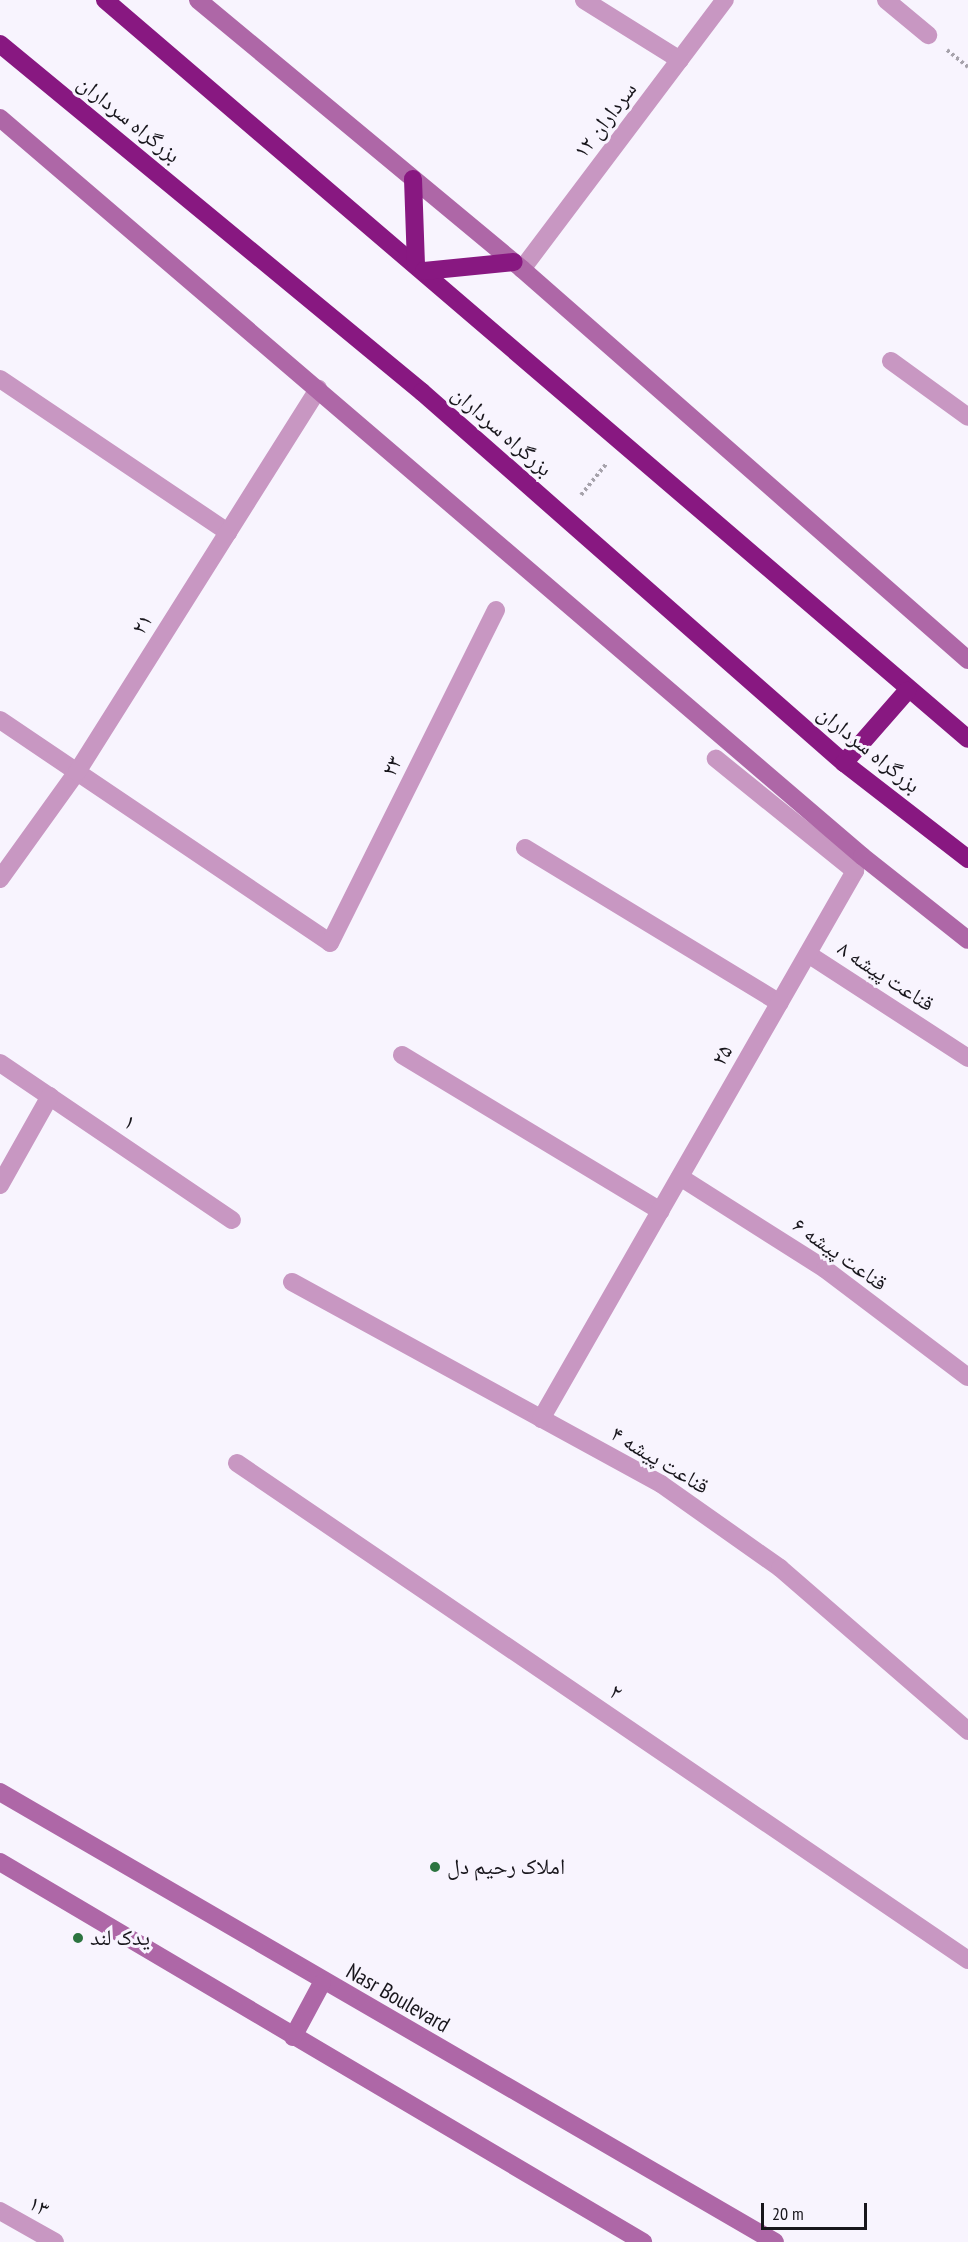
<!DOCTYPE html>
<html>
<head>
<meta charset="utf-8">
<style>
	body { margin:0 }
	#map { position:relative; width:968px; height:2242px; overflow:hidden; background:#f8f4fe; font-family:"PT Sans Narrow","Noto Naskh Arabic",sans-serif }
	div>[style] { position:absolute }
	.path>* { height:4px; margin-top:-2px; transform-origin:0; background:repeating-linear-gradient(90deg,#a6a2ab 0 3px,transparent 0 6px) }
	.street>* { height:18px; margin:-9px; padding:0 9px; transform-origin:9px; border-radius:9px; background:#c897c2 }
	.secondary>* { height:18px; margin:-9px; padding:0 9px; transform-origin:9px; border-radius:9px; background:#ae67a7 }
	.highway>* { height:18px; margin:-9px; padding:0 9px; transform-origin:9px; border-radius:9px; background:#881881 }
	.dots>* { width:16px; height:16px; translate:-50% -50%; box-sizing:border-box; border:3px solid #f8f4fe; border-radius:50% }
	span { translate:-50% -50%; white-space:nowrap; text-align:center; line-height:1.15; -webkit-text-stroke:6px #f8f4fe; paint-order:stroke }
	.street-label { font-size:22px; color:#18161c }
	.poi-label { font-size:22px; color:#18161c }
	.left { translate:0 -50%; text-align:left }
	.scale { position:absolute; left:761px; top:2203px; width:106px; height:27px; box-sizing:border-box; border:3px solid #18161c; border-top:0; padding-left:8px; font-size:18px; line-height:21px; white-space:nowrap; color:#18161c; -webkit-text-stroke:4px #f8f4fe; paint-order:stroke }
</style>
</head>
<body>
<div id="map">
	<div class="path">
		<div style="left:947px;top:50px;width:27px;rotate:39deg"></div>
		<div style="left:581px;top:495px;width:40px;rotate:-51deg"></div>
	</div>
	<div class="street">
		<div style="left:584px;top:0;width:113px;rotate:32deg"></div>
		<div style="left:886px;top:0;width:55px;rotate:39.8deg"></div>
		<div style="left:522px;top:269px;width:337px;rotate:-53deg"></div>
		<div style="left:891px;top:361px;width:95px;rotate:36deg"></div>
		<div style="left:0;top:379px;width:275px;rotate:33.9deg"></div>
		<div style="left:0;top:720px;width:398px;rotate:34deg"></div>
		<div style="left:330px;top:943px;width:372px;rotate:-63.5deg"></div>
		<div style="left:525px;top:848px;width:298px;rotate:31.3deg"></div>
		<div style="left:0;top:879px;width:132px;rotate:-54.3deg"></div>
		<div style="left:77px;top:772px;width:453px;rotate:-57.8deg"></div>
		<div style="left:808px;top:954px;width:191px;rotate:33deg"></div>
		<div style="left:402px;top:1055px;width:302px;rotate:31.1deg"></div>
		<div style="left:0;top:1063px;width:280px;rotate:34.1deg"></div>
		<div style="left:680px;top:1177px;width:172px;rotate:32.4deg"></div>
		<div style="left:825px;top:1269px;width:179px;rotate:37.1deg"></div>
		<div style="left:0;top:1185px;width:102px;rotate:-60.7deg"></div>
		<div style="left:292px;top:1282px;width:421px;rotate:28.7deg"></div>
		<div style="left:661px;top:1484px;width:146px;rotate:35.2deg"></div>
		<div style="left:780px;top:1568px;width:249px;rotate:40.9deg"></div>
		<div style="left:541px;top:1419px;width:632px;rotate:-60.19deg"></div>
		<div style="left:855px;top:871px;width:179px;rotate:-141.1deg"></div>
		<div style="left:237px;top:1463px;width:884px;rotate:34.21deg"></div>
		<div style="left:0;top:2211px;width:63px;rotate:29.4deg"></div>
	</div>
	<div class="secondary">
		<div style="left:198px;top:0;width:421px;rotate:39.7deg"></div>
		<div style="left:522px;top:269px;width:593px;rotate:41.24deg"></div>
		<div style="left:0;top:118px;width:1135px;rotate:40.57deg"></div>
		<div style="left:862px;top:856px;width:135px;rotate:38.4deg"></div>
		<div style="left:0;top:1792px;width:896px;rotate:30.14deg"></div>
		<div style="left:0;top:1862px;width:747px;rotate:30.58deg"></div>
		<div style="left:293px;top:2037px;width:61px;rotate:-61.8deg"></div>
	</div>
	<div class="highway">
		<div style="left:105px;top:0;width:1136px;rotate:40.57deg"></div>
		<div style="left:0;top:44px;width:547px;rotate:39.51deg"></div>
		<div style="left:422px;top:392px;width:562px;rotate:41.32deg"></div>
		<div style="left:844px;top:763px;width:157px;rotate:37.7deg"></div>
		<div style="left:413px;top:179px;width:85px;rotate:88deg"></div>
		<div style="left:424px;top:271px;width:90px;rotate:-5.7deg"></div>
		<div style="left:844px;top:763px;width:96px;rotate:-48.8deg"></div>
	</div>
	<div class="dots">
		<div style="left:435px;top:1867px;background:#2c7440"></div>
		<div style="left:78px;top:1938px;background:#2c7440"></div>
	</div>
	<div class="street-label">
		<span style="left:129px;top:119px;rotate:39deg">بزرگراه سرداران</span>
		<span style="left:605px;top:120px;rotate:-53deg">۱۲ سرداران</span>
		<span style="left:502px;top:431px;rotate:41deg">بزرگراه سرداران</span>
		<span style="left:142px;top:624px;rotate:-58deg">۲۱</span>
		<span style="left:869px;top:749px;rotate:39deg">بزرگراه سرداران</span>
		<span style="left:392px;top:766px;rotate:-64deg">۲۳</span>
		<span style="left:886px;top:976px;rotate:33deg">قناعت پیشه ۸</span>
		<span style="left:722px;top:1055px;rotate:-60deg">۲۵</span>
		<span style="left:130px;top:1122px;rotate:34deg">۱</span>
		<span style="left:840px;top:1254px;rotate:35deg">قناعت پیشه ۶</span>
		<span style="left:660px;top:1460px;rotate:31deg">قناعت پیشه ۴</span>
		<span style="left:616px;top:1692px;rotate:34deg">۲</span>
		<span style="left:398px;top:1998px;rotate:30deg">Nasr Boulevard</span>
		<span style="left:39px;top:2206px;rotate:30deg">۱۳</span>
	</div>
	<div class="poi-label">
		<span class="left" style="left:447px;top:1867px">املاک رحیم دل</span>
		<span class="left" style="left:90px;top:1938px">یدک لند</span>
	</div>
	<div class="scale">20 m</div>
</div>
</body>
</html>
